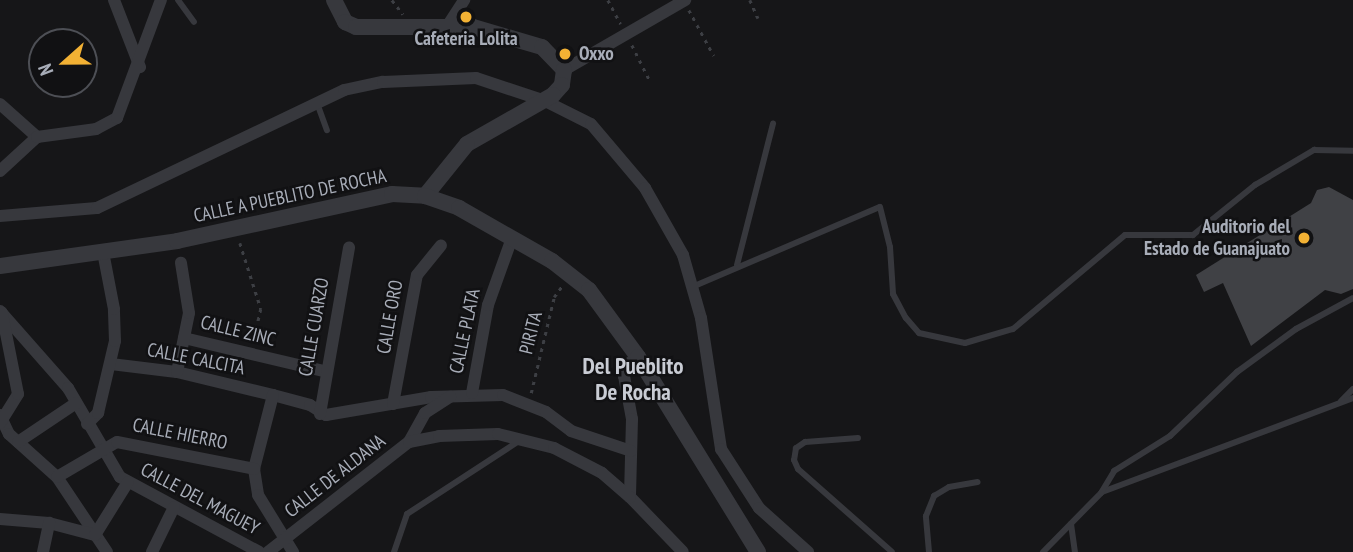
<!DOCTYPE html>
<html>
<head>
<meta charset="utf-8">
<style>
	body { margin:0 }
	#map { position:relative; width:1353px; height:552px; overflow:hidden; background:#161618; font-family:"PT Sans Narrow",sans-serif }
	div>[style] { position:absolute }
	.building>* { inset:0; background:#404145 }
	.path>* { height:2.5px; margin-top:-1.25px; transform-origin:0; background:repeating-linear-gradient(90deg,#3d3f44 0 3.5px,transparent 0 8.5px) }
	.service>* { height:6px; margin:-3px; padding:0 3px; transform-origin:3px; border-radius:3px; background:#37383d }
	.minor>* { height:12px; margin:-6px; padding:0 6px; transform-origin:6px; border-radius:6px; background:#37383d }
	.tertiary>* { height:16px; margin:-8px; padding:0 8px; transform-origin:8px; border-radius:8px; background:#37383d }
	.dots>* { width:19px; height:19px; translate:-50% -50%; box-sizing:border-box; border:4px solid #111113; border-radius:50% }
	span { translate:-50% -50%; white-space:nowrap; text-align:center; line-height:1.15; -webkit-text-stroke:5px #111113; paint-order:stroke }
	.poi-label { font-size:19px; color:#a8adb8; font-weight:700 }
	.left { translate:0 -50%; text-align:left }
	.right { translate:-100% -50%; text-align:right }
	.street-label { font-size:19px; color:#a8adb8 }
	.quarter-label { font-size:23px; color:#c9ccd4; font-weight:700 }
	.north { position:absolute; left:28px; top:28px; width:70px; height:70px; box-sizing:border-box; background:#111113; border:2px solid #4d4f55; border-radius:50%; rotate:249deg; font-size:19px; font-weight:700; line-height:28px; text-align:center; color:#a8adb8 }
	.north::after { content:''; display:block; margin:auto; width:24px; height:32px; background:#f2b134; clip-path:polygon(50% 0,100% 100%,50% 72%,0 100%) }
</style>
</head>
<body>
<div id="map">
	<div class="building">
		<div style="clip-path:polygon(1329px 187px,1353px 200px,1353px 289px,1341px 294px,1325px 290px,1251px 346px,1223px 283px,1204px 292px,1196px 275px,1311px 203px,1317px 190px)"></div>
	</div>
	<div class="path">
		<div style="left:392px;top:0;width:18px;rotate:52deg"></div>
		<div style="left:608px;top:0;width:27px;rotate:62deg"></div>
		<div style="left:750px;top:0;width:20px;rotate:66deg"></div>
		<div style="left:689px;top:10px;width:52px;rotate:61.5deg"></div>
		<div style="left:632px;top:45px;width:42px;rotate:63.4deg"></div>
		<div style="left:240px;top:243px;width:69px;rotate:72.3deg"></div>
		<div style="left:261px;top:309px;width:23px;rotate:103deg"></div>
		<div style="left:531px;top:393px;width:99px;rotate:-76.5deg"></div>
		<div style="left:554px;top:297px;width:14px;rotate:-54deg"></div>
	</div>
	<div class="service">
		<div style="left:178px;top:0;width:27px;rotate:54deg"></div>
		<div style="left:317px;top:103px;width:29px;rotate:70deg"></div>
		<div style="left:737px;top:265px;width:146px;rotate:-75.7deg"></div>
		<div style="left:692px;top:287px;width:204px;rotate:-23.1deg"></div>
		<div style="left:880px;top:207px;width:41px;rotate:76deg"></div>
		<div style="left:890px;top:247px;width:47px;rotate:86.3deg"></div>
		<div style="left:893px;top:294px;width:27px;rotate:62deg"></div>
		<div style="left:906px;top:318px;width:20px;rotate:49deg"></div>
		<div style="left:919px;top:333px;width:47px;rotate:12.3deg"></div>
		<div style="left:965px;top:343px;width:50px;rotate:-16.3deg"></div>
		<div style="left:1013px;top:329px;width:146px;rotate:-40deg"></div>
		<div style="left:1125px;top:235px;width:68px"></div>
		<div style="left:1193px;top:235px;width:80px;rotate:-38.9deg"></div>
		<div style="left:1255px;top:185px;width:69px;rotate:-30.7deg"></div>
		<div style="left:1314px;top:150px;width:39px;rotate:1deg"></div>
		<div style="left:1341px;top:401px;width:17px;rotate:-45deg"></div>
		<div style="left:858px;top:438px;width:53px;rotate:175.7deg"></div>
		<div style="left:805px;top:442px;width:11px;rotate:146deg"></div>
		<div style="left:796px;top:448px;width:12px;rotate:99deg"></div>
		<div style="left:794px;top:460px;width:10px;rotate:66deg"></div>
		<div style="left:798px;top:469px;width:125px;rotate:41.4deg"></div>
		<div style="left:1102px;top:492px;width:268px;rotate:-20.5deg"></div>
		<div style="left:1071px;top:524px;width:28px;rotate:82deg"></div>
		<div style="left:394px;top:552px;width:40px;rotate:-71.1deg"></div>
		<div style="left:407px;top:514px;width:134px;rotate:-33.1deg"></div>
		<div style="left:929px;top:552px;width:36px;rotate:-95deg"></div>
		<div style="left:926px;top:516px;width:22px;rotate:-68deg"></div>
		<div style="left:934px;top:496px;width:17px;rotate:-31deg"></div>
		<div style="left:949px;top:487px;width:29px;rotate:-10deg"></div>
		<div style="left:1043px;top:552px;width:83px;rotate:-45.5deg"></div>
		<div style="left:1101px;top:493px;width:26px;rotate:-59deg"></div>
		<div style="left:1114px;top:471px;width:66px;rotate:-32deg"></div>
		<div style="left:1170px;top:436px;width:93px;rotate:-43.7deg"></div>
		<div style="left:1237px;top:372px;width:73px;rotate:-36.1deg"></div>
		<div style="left:1296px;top:329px;width:65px;rotate:-28.5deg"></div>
	</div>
	<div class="minor">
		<div style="left:114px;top:0;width:72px;rotate:68.8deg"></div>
		<div style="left:448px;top:25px;width:30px;rotate:-57deg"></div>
		<div style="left:564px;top:70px;width:140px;rotate:-30deg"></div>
		<div style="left:0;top:104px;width:50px;rotate:41.7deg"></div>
		<div style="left:0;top:171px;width:50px;rotate:-42.6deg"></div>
		<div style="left:37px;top:137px;width:60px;rotate:-7.7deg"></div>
		<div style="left:96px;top:129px;width:24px;rotate:-28deg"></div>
		<div style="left:117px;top:118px;width:126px;rotate:-69.6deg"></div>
		<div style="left:0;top:216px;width:97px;rotate:-4.7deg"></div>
		<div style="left:97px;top:208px;width:274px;rotate:-25.5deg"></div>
		<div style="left:344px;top:90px;width:40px;rotate:-12deg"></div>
		<div style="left:383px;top:82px;width:93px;rotate:-2.5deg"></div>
		<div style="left:476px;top:78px;width:73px;rotate:18.4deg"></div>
		<div style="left:545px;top:101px;width:51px;rotate:26.6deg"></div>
		<div style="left:591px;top:124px;width:84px;rotate:49.8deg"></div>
		<div style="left:645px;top:188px;width:77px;rotate:60.4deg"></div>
		<div style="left:683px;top:255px;width:66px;rotate:74.1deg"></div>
		<div style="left:701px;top:318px;width:133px;rotate:81.3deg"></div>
		<div style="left:721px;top:449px;width:70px;rotate:57.2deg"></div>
		<div style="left:759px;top:508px;width:66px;rotate:41.9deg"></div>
		<div style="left:0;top:311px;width:103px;rotate:48.6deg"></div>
		<div style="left:68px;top:388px;width:103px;rotate:59.7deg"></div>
		<div style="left:120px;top:477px;width:158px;rotate:28.3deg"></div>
		<div style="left:184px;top:338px;width:144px;rotate:13.3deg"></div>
		<div style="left:638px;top:357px;width:16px;rotate:145deg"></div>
		<div style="left:625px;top:366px;width:10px;rotate:96deg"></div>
		<div style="left:624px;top:376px;width:44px;rotate:79.5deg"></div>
		<div style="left:632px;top:419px;width:78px;rotate:91.5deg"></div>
		<div style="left:630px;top:497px;width:76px;rotate:46.1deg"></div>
		<div style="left:111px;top:364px;width:66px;rotate:6.9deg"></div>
		<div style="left:177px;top:372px;width:99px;rotate:13.5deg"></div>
		<div style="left:273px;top:395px;width:38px;rotate:15deg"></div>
		<div style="left:310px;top:405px;width:19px;rotate:32deg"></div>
		<div style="left:326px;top:415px;width:107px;rotate:-9.7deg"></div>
		<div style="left:431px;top:397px;width:72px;rotate:-1.6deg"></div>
		<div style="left:503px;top:395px;width:46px;rotate:21.6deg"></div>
		<div style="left:546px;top:412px;width:31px;rotate:37deg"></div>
		<div style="left:571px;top:431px;width:63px;rotate:18.4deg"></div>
		<div style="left:177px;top:372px;width:60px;rotate:-78.5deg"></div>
		<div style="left:189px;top:313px;width:51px;rotate:-99.1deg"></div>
		<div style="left:472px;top:393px;width:89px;rotate:-79.7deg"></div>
		<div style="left:488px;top:305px;width:71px;rotate:-70.3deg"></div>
		<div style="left:273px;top:395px;width:76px;rotate:104.4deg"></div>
		<div style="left:254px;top:469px;width:26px;rotate:81deg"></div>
		<div style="left:258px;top:495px;width:67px;rotate:58.4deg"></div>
		<div style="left:393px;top:404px;width:131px;rotate:-79.5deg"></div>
		<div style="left:417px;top:275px;width:38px;rotate:-51deg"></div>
		<div style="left:320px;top:414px;width:169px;rotate:-80.1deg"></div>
		<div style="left:0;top:415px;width:21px;rotate:65deg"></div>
		<div style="left:9px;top:434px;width:64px;rotate:41.9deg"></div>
		<div style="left:57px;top:477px;width:90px;rotate:56.3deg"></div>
		<div style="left:0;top:423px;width:34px;rotate:-58deg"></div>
		<div style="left:18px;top:394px;width:83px;rotate:-101.2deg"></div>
		<div style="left:87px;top:424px;width:16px;rotate:-45deg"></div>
		<div style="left:98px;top:413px;width:74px;rotate:-76.7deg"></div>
		<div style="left:115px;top:341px;width:32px;rotate:-92deg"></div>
		<div style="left:114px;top:309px;width:58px;rotate:-100.9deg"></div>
		<div style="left:18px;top:442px;width:70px;rotate:-33.9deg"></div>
		<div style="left:409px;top:442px;width:33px;rotate:-61deg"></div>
		<div style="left:425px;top:413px;width:30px;rotate:-33deg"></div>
		<div style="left:57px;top:477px;width:69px;rotate:-30.3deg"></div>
		<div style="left:117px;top:442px;width:140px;rotate:11.1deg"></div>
		<div style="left:0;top:519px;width:49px;rotate:4.7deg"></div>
		<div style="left:49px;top:523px;width:48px;rotate:14.6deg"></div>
		<div style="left:95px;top:535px;width:62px;rotate:-58.1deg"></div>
		<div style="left:43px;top:552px;width:30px;rotate:-78deg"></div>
		<div style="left:152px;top:552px;width:50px;rotate:-63.9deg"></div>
		<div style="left:268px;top:552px;width:179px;rotate:-38deg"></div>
		<div style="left:409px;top:442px;width:31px;rotate:-11deg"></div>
		<div style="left:439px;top:436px;width:59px;rotate:-1.9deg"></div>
		<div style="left:498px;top:434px;width:58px;rotate:14deg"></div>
		<div style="left:554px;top:448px;width:54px;rotate:27.5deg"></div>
		<div style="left:602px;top:473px;width:37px;rotate:41deg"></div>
	</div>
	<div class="tertiary">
		<div style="left:334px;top:0;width:25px;rotate:63deg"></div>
		<div style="left:345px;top:22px;width:12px;rotate:24deg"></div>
		<div style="left:356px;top:27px;width:117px"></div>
		<div style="left:473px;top:27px;width:72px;rotate:16.2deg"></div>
		<div style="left:542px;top:47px;width:32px;rotate:46deg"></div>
		<div style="left:564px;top:70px;width:15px;rotate:98deg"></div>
		<div style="left:562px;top:85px;width:13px;rotate:132deg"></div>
		<div style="left:553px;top:95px;width:99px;rotate:150.3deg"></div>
		<div style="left:467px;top:144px;width:67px;rotate:128.9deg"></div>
		<div style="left:0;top:266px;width:179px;rotate:-8deg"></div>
		<div style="left:177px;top:241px;width:220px;rotate:-12.3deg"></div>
		<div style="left:392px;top:194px;width:33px;rotate:3deg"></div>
		<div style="left:425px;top:196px;width:36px;rotate:19deg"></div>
		<div style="left:459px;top:208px;width:107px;rotate:29.7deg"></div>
		<div style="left:552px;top:261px;width:47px;rotate:38.1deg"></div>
		<div style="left:589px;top:290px;width:83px;rotate:53.8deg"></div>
		<div style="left:638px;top:357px;width:229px;rotate:58.4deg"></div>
	</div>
	<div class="dots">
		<div style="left:466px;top:17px;background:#f2b134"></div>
		<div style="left:565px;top:54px;background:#f2b134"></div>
		<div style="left:1304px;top:238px;background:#f2b134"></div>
	</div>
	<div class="poi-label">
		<span style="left:466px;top:39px">Cafeteria Lolita</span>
		<span class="left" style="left:579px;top:54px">Oxxo</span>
		<span class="right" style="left:1290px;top:238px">Auditorio del<br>Estado de Guanajuato</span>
	</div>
	<div class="street-label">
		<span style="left:290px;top:196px;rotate:-12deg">CALLE A PUEBLITO DE ROCHA</span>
		<span style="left:390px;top:317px;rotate:-80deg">CALLE ORO</span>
		<span style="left:314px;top:327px;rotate:-80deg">CALLE CUARZO</span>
		<span style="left:238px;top:331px;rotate:14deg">CALLE ZINC</span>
		<span style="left:465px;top:331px;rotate:-78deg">CALLE PLATA</span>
		<span style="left:531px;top:333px;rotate:-76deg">PIRITA</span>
		<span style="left:196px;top:359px;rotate:11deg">CALLE CALCITA</span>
		<span style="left:180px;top:434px;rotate:11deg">CALLE HIERRO</span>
		<span style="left:335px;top:476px;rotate:-38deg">CALLE DE ALDANA</span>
		<span style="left:200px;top:499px;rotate:28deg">CALLE DEL MAGUEY</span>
	</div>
	<div class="quarter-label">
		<span style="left:633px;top:379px">Del Pueblito<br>De Rocha</span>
	</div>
	<div class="north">N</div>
</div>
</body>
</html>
